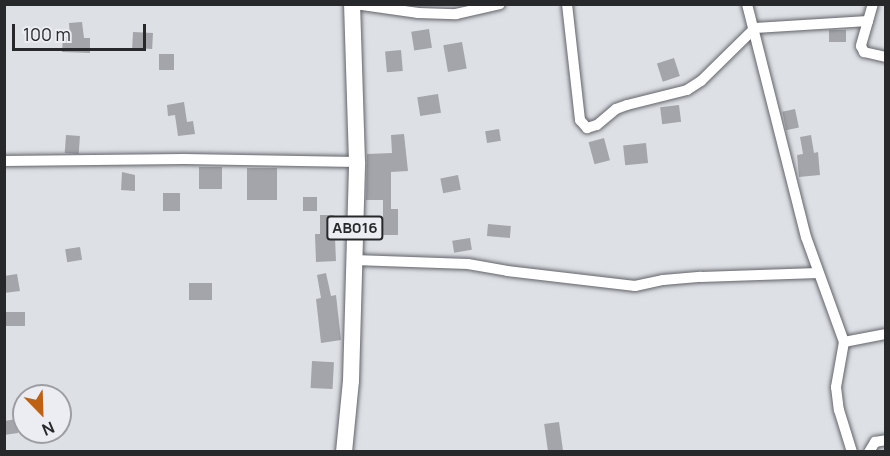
<!DOCTYPE html>
<html>
<head>
<meta charset="utf-8">
<style>
	body { margin:0 }
	#map { position:relative; width:890px; height:456px; overflow:hidden; background:#dde0e5; font-family:Manrope,sans-serif }
	div>[style] { position:absolute }
	.building>* { inset:0; background:#a3a5aa; transform-origin:0 0 }
	.roads { filter:drop-shadow(0 0 2px #616368) drop-shadow(0 0 2px #616368) }
	.street>* { height:10px; margin:-5px; padding:0 5px; transform-origin:5px; border-radius:5px; background:#fff }
	.primary>* { height:16px; margin:-8px; padding:0 8px; transform-origin:8px; border-radius:8px; background:#fff }
	span { translate:-50% -50%; white-space:nowrap; text-align:center; line-height:1.15; -webkit-text-stroke:6px #ebedf2; paint-order:stroke }
	.shield-label span { padding:2px 4px; background:#ebedf2; border:2px solid; border-radius:4px; -webkit-text-stroke-width:0 }
	.shield-label { font-size:15px; color:#27282a; font-weight:700 }
	.frame { position:absolute; inset:0; border:6px solid #27282a; pointer-events:none }
	.north { position:absolute; left:12px; top:384px; width:60px; height:60px; box-sizing:border-box; background:#ebedf2; border:2px solid #9d9ea2; border-radius:50%; rotate:157deg; font-size:16px; font-weight:700; line-height:24px; text-align:center; color:#27282a }
	.north::after { content:''; display:block; margin:auto; width:21px; height:27px; background:#be6113; clip-path:polygon(50% 0,100% 100%,50% 72%,0 100%) }
	.scale { position:absolute; left:12px; top:24px; width:134px; height:27px; box-sizing:border-box; border:3px solid #27282a; border-top:0; padding-left:8px; font-size:18px; line-height:21px; white-space:nowrap; color:#27282a; -webkit-text-stroke:4px #ebedf2; paint-order:stroke }
</style>
</head>
<body>
<div id="map">
	<div class="building">
		<div style="clip-path:polygon(82px 22px,84px 38px,90px 38px,90px 53px,62px 52px,63px 37px,70px 37px,69px 23px)"></div>
		<div style="left:429px;top:29px;width:19px;height:18px;rotate:81deg"></div>
		<div style="left:846px;top:30px;width:12px;height:17px;rotate:90deg"></div>
		<div style="left:133px;top:32px;width:20px;height:16px;rotate:3deg"></div>
		<div style="left:462px;top:42px;width:27px;height:19px;rotate:80deg"></div>
		<div style="left:401px;top:50px;width:21px;height:16px;rotate:85deg"></div>
		<div style="left:159px;top:54px;width:15px;height:16px"></div>
		<div style="left:674px;top:58px;width:19px;height:18px;rotate:72deg"></div>
		<div style="left:438px;top:94px;width:19px;height:21px;rotate:81deg"></div>
		<div style="clip-path:polygon(184px 102px,187px 122px,193px 121px,195px 134px,178px 136px,175px 115px,168px 116px,167px 105px)"></div>
		<div style="left:679px;top:105px;width:17px;height:19px;rotate:83deg"></div>
		<div style="left:795px;top:109px;width:19px;height:13px;rotate:78deg"></div>
		<div style="left:499px;top:129px;width:12px;height:14px;rotate:81deg"></div>
		<div style="clip-path:polygon(404px 134px,408px 171px,391px 172px,391px 209px,398px 209px,398px 235px,383px 235px,383px 200px,366px 200px,367px 154px,392px 153px,391px 135px)"></div>
		<div style="left:66px;top:135px;width:14px;height:18px;rotate:4deg"></div>
		<div style="clip-path:polygon(811px 135px,814px 153px,818px 152px,820px 175px,799px 177px,797px 155px,803px 154px,800px 137px)"></div>
		<div style="left:604px;top:138px;width:23px;height:16px;rotate:75deg"></div>
		<div style="left:646px;top:143px;width:20px;height:23px;rotate:84deg"></div>
		<div style="left:199px;top:167px;width:23px;height:22px"></div>
		<div style="left:247px;top:168px;width:30px;height:32px"></div>
		<div style="clip-path:polygon(122px 172px,135px 175px,135px 191px,121px 190px)"></div>
		<div style="left:458px;top:175px;width:15px;height:18px;rotate:79deg"></div>
		<div style="left:163px;top:193px;width:17px;height:18px"></div>
		<div style="left:303px;top:197px;width:14px;height:14px"></div>
		<div style="clip-path:polygon(320px 215px,334px 215px,336px 261px,316px 262px,315px 234px,320px 234px)"></div>
		<div style="left:488px;top:224px;width:23px;height:12px;rotate:5deg"></div>
		<div style="left:470px;top:238px;width:12px;height:18px;rotate:81deg"></div>
		<div style="left:80px;top:247px;width:13px;height:15px;rotate:81deg"></div>
		<div style="clip-path:polygon(326px 273px,331px 296px,336px 295px,341px 340px,321px 343px,316px 299px,321px 298px,317px 275px)"></div>
		<div style="clip-path:polygon(17px 274px,20px 291px,4px 293px,4px 276px)"></div>
		<div style="left:212px;top:283px;width:17px;height:23px;rotate:90deg"></div>
		<div style="left:25px;top:312px;width:14px;height:21px;rotate:90deg"></div>
		<div style="left:312px;top:361px;width:22px;height:27px;rotate:3deg"></div>
		<div style="clip-path:polygon(17px 419px,18px 433px,4px 435px,4px 421px)"></div>
		<div style="left:559px;top:422px;width:30px;height:15px;rotate:82deg"></div>
	</div>
	<div class="roads">
		<div class="street">
			<div style="left:355px;top:4px;width:64px;rotate:8.1deg"></div>
			<div style="left:418px;top:13px;width:38px;rotate:2deg"></div>
			<div style="left:456px;top:14px;width:45px;rotate:-12.8deg"></div>
			<div style="left:567px;top:4px;width:117px;rotate:83.6deg"></div>
			<div style="left:580px;top:120px;width:11px;rotate:49deg"></div>
			<div style="left:587px;top:128px;width:10px;rotate:-17deg"></div>
			<div style="left:597px;top:125px;width:25px;rotate:-40deg"></div>
			<div style="left:616px;top:109px;width:12px;rotate:-20deg"></div>
			<div style="left:627px;top:105px;width:62px;rotate:-14deg"></div>
			<div style="left:687px;top:90px;width:17px;rotate:-33deg"></div>
			<div style="left:701px;top:81px;width:76px;rotate:-44.5deg"></div>
			<div style="left:755px;top:28px;width:113px;rotate:-3.5deg"></div>
			<div style="left:868px;top:21px;width:26px;rotate:106deg"></div>
			<div style="left:861px;top:46px;width:7px;rotate:63deg"></div>
			<div style="left:864px;top:52px;width:23px;rotate:13deg"></div>
			<div style="left:747px;top:4px;width:240px;rotate:75.8deg"></div>
			<div style="left:806px;top:237px;width:112px;rotate:70.1deg"></div>
			<div style="left:844px;top:342px;width:46px;rotate:100.1deg"></div>
			<div style="left:836px;top:387px;width:23px;rotate:83deg"></div>
			<div style="left:839px;top:410px;width:44px;rotate:72.8deg"></div>
			<div style="left:868px;top:21px;width:18px;rotate:-74deg"></div>
			<div style="left:4px;top:161px;width:180px;rotate:-0.6deg"></div>
			<div style="left:184px;top:159px;width:173px;rotate:1deg"></div>
			<div style="left:354px;top:260px;width:114px;rotate:2deg"></div>
			<div style="left:468px;top:264px;width:40px;rotate:10deg"></div>
			<div style="left:507px;top:271px;width:129px;rotate:6.7deg"></div>
			<div style="left:635px;top:286px;width:29px;rotate:-12deg"></div>
			<div style="left:663px;top:280px;width:38px;rotate:-5deg"></div>
			<div style="left:701px;top:277px;width:117px;rotate:-2deg"></div>
			<div style="left:844px;top:342px;width:43px;rotate:-10.8deg"></div>
			<div style="left:869px;top:452px;width:12px;rotate:-59deg"></div>
			<div style="left:875px;top:442px;width:11px;rotate:-10deg"></div>
		</div>
		<div class="primary">
			<div style="left:344px;top:452px;width:71px;rotate:-84.4deg"></div>
			<div style="left:351px;top:381px;width:219px;rotate:-88.4deg"></div>
			<div style="left:357px;top:162px;width:158px;rotate:-91.8deg"></div>
		</div>
	</div>
	<div class="shield-label">
		<span style="left:355px;top:228px">AB016</span>
	</div>
	<div class="frame"></div>
	<div class="north">N</div>
	<div class="scale">100 m</div>
</div>
</body>
</html>
